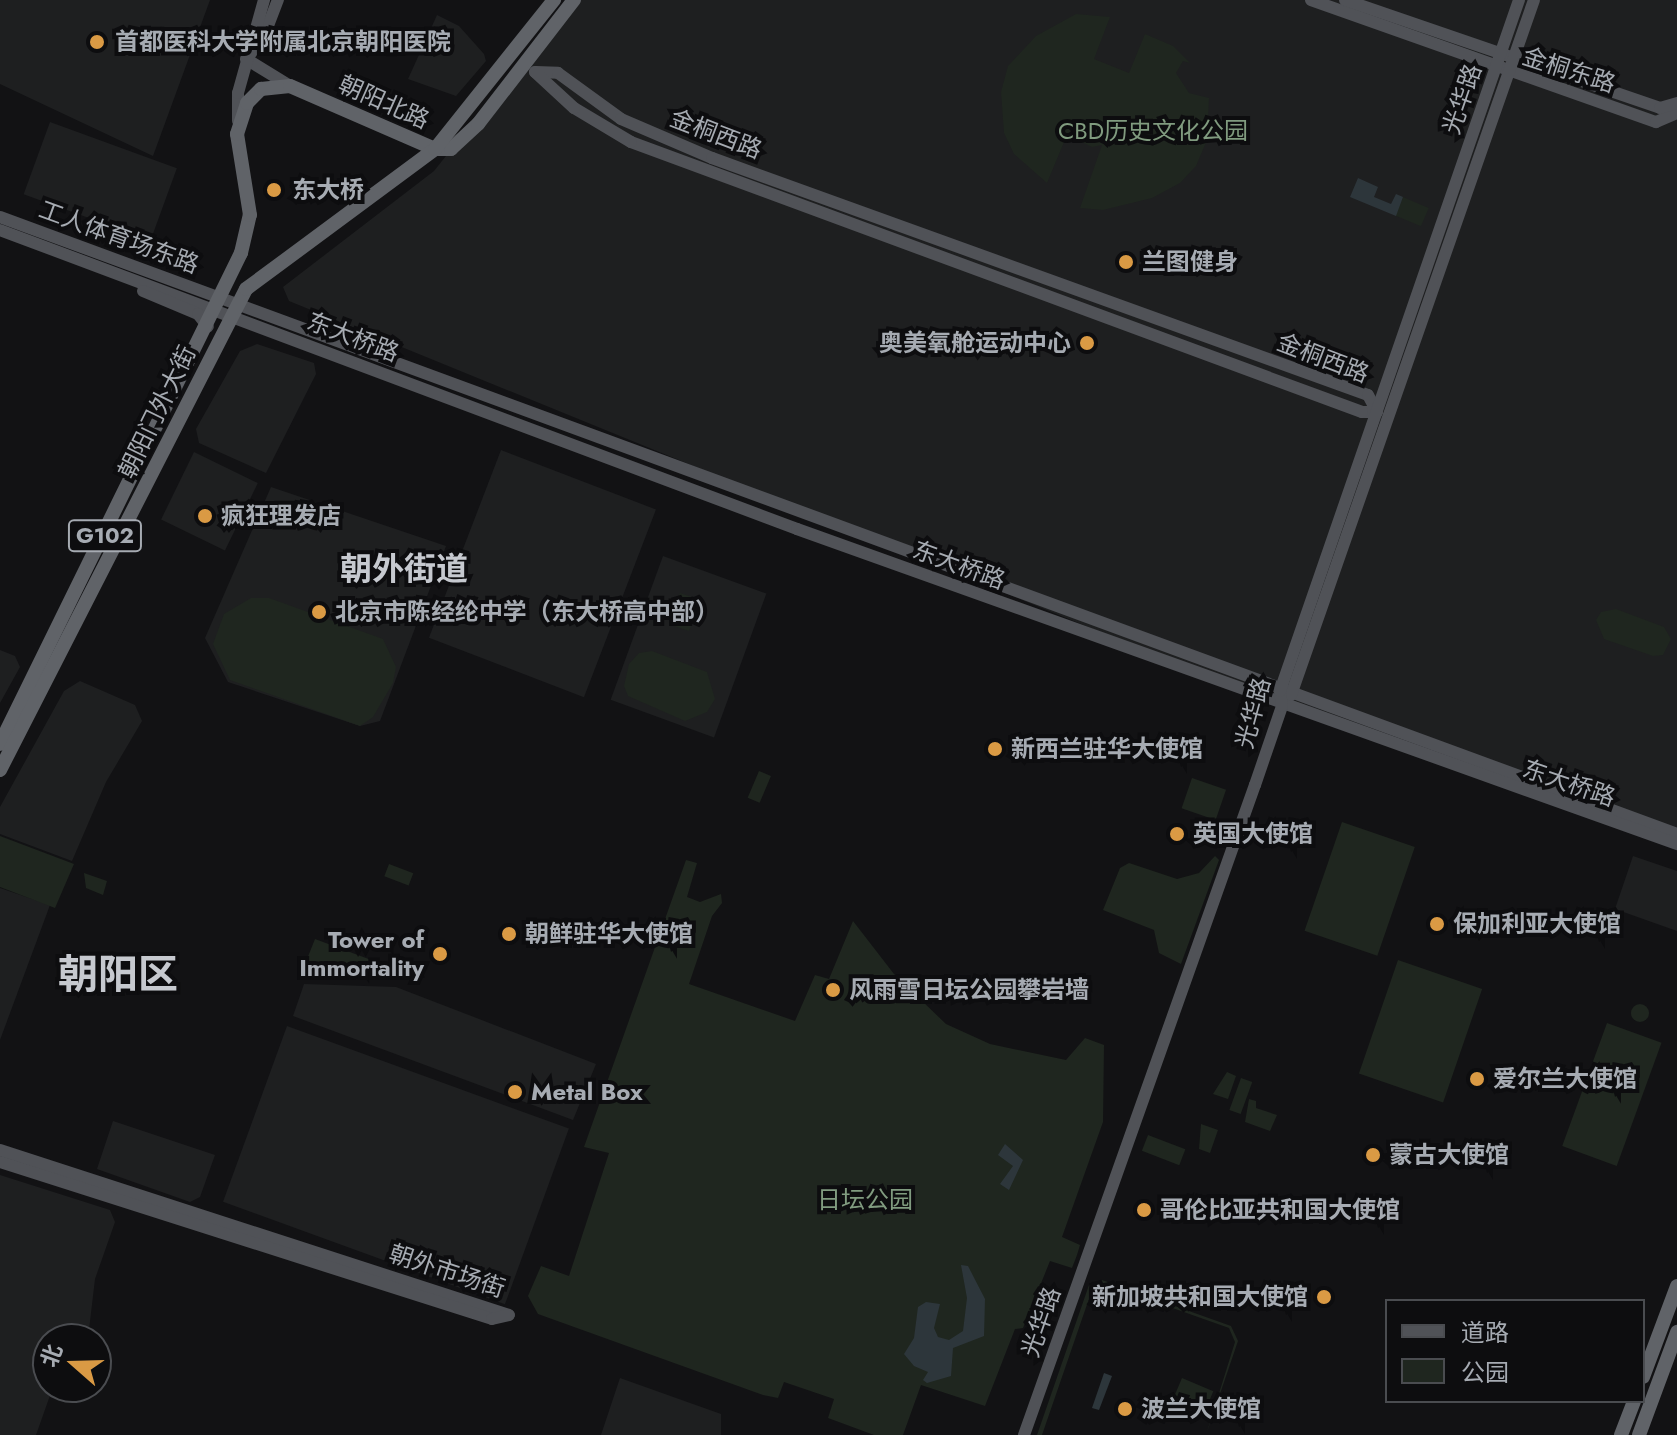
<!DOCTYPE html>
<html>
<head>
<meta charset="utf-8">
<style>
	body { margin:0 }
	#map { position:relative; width:1677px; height:1435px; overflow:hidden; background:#121214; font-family:Jost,"Noto Sans SC",sans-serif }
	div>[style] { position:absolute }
	.built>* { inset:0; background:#1e1f20; transform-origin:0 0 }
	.green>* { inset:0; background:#1f261f; transform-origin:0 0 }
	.round { border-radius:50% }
	.water>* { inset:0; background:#2d363b }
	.major>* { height:12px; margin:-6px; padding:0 6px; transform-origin:6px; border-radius:6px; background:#505257 }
	.highway>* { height:14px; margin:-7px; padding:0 7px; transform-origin:7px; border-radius:7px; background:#606368 }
	.dots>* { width:22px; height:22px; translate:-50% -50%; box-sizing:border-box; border:4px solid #0d0d0f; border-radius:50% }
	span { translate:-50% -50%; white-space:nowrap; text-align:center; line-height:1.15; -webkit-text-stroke:8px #0d0d0f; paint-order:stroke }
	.shield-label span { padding:2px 6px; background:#0d0d0f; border:2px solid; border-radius:6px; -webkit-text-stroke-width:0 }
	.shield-label { font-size:22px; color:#a6abb2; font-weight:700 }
	.poi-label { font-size:24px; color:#a6abb2; font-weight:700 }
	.left { translate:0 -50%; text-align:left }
	.right { translate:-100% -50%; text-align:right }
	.street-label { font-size:24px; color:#a6abb2 }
	.park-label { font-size:24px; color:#809b7f }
	.district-label { font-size:32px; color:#c6c9cf; font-weight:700 }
	.town-label { font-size:40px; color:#c6c9cf; font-weight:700 }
	.legend { position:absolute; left:1385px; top:1299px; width:260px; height:104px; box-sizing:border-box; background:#0d0d0f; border:2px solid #4a4c50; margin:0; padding:10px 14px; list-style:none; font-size:24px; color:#a6abb2 }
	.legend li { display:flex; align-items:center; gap:16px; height:40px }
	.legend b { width:40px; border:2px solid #4a4c50 }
	.north { position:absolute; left:32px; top:1323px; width:80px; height:80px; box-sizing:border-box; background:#0d0d0f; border:2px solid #4a4c50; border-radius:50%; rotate:290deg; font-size:22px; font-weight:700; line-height:32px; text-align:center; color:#a6abb2 }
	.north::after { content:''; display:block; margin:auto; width:28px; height:36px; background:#da9a44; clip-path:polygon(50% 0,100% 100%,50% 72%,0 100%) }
</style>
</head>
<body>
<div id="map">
	<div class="built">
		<div style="clip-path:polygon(0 0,210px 0,153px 156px,0 84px)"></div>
		<div style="clip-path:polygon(570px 0,1677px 0,1677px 841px,1282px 706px,289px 301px,283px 287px,434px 171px)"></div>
		<div style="clip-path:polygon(437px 15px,459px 26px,484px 54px,486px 61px,456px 96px,408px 79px)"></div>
		<div style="left:50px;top:122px;width:135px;height:77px;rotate:20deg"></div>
		<div style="clip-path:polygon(257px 344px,314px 363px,316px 374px,266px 473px,199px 443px,196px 429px,240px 351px)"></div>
		<div style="left:501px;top:450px;width:166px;height:201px;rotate:21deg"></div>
		<div style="left:194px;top:452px;width:71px;height:75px;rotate:26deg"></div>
		<div style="clip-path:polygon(271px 487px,446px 546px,380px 721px,360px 726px,228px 682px,205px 638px)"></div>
		<div style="left:663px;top:556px;width:110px;height:153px;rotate:20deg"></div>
		<div style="clip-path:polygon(0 650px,15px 656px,20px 667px,0 703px)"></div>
		<div style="clip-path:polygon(80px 681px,135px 705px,142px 721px,106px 782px,72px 861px,0 834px,0 807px,64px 691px)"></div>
		<div style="clip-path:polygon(1633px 856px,1677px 871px,1677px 931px,1615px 909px)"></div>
		<div style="clip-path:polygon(0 888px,50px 905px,0 1040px)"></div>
		<div style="clip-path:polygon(304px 984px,396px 987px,596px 1064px,573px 1120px,293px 1016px)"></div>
		<div style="left:287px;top:1026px;width:300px;height:187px;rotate:20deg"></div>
		<div style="clip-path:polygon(113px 1121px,215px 1155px,200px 1197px,190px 1202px,97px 1169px)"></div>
		<div style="clip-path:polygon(0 1175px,110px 1210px,115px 1222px,95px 1279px,89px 1330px,72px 1332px,69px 1339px,48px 1339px,48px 1387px,53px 1387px,36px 1435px,0 1435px)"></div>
		<div style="clip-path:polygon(620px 1378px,721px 1414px,721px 1435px,601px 1435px)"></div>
	</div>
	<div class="green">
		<div style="clip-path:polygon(1076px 14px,1110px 17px,1094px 59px,1129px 73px,1145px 34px,1173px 46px,1190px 63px,1183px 61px,1176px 73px,1189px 93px,1209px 98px,1207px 140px,1196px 166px,1180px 183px,1152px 198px,1103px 210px,1080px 208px,1102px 145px,1092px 147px,1067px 135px,1047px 183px,1014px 154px,1004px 133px,1001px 92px,1008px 66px,1036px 36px)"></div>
		<div style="left:1403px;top:197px;width:28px;height:20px;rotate:23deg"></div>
		<div style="left:680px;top:593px;width:21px;height:33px;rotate:19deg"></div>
		<div style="clip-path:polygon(251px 598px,269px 598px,383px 639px,396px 667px,393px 683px,373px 717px,360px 726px,230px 680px,213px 644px,224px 614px)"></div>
		<div style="clip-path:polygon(1616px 609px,1664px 627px,1671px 639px,1663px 655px,1653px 656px,1604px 639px,1596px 620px,1601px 612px)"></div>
		<div style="clip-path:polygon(652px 651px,707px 672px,715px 699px,707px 712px,685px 721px,628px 696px,624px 686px,629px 664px,639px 653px)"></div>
		<div style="left:759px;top:771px;width:13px;height:29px;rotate:23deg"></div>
		<div style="left:1192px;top:778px;width:36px;height:32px;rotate:19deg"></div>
		<div style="left:1342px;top:822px;width:77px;height:115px;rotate:19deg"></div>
		<div style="clip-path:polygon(0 836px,74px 864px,55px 908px,0 887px)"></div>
		<div style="clip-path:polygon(1215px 856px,1219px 860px,1181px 964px,1159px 953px,1154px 930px,1103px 910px,1120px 868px,1129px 863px,1177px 879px,1199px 873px)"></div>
		<div style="clip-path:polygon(686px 860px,697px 863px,687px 897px,700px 902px,721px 894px,722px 903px,712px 916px,689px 984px,795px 1021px,815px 975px,829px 979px,853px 921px,894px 974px,946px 1024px,990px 1044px,1066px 1060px,1085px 1038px,1104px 1045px,1103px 1122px,1062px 1237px,1080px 1245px,1077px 1255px,1072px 1268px,1050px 1261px,1023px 1328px,1015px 1329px,985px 1406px,921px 1385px,903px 1435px,874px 1435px,828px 1418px,834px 1399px,784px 1382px,778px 1398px,763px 1395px,538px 1314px,528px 1296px,541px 1266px,569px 1276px,609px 1153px,584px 1147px)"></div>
		<div style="left:389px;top:864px;width:26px;height:13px;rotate:21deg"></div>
		<div style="clip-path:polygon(84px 873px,107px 881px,103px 895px,86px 888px)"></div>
		<div style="clip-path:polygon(315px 939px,382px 964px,310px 966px,307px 959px)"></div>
		<div style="left:1398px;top:960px;width:89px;height:120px;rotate:19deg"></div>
		<div class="round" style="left:1631px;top:1004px;width:18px;height:18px"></div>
		<div style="left:1607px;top:1023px;width:58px;height:131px;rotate:20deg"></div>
		<div style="clip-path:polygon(1227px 1072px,1236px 1076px,1228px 1099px,1213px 1094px)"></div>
		<div style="left:1241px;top:1078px;width:12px;height:34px;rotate:20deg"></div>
		<div style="clip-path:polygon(1249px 1099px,1256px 1101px,1256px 1108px,1277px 1115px,1270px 1131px,1245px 1122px)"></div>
		<div style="clip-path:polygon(1201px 1124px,1218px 1130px,1210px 1153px,1199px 1149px)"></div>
		<div style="left:1148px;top:1135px;width:40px;height:17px;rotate:21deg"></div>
		<div style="clip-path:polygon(1102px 1280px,1231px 1326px,1238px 1341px,1206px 1435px,1235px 1342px,1229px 1328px,1102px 1283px,1092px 1290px,1042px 1435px,1037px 1435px,1089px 1285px)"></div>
		<div style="left:1182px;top:1378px;width:34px;height:19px;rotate:23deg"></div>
	</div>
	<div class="water">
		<div style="clip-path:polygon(1358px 178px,1378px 187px,1374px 197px,1391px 204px,1396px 194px,1403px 197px,1396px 216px,1350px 197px)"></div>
		<div style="clip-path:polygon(1005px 1144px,1023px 1160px,1009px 1190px,1000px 1184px,1013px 1166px,998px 1155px)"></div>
		<div style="clip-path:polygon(961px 1265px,968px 1266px,985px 1299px,984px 1336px,953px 1348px,951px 1376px,927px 1383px,923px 1380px,928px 1372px,914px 1366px,904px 1354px,914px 1338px,918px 1307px,926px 1302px,940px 1304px,934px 1328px,938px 1337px,949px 1340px,963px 1331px,967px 1298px)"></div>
		<div style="clip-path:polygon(1104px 1373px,1112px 1376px,1099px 1410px,1092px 1408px)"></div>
	</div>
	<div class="major">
		<div style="left:1311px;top:0;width:366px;rotate:19.5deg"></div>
		<div style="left:1656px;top:122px;width:23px;rotate:-23deg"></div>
		<div style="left:1345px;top:0;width:333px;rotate:18.9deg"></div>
		<div style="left:1660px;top:108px;width:18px;rotate:-16deg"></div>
		<div style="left:248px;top:57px;width:26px;rotate:-53deg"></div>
		<div style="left:264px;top:36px;width:39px;rotate:-69deg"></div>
		<div style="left:246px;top:59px;width:52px;rotate:31.5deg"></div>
		<div style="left:535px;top:72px;width:23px;rotate:2deg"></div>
		<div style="left:558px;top:73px;width:78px;rotate:36.1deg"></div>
		<div style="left:621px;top:119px;width:99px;rotate:23.2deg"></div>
		<div style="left:712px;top:158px;width:697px;rotate:19.86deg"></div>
		<div style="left:1368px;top:395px;width:19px;rotate:62deg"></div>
		<div style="left:1377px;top:412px;width:15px;rotate:180deg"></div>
		<div style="left:1362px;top:412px;width:779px;rotate:-159.73deg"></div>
		<div style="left:631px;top:142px;width:66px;rotate:-149.2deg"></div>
		<div style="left:574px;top:108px;width:53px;rotate:-137.3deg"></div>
		<div style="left:238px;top:121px;width:28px;rotate:-90deg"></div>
		<div style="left:238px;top:93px;width:97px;rotate:-74.4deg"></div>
		<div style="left:0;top:217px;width:1787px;rotate:20.2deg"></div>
		<div style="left:0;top:230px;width:851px;rotate:20.56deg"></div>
		<div style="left:797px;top:529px;width:935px;rotate:19.7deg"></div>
		<div style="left:143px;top:291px;width:60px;rotate:22.7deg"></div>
		<div style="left:198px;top:314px;width:16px;rotate:52deg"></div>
		<div style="left:1291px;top:695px;width:736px;rotate:-70.73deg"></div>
		<div style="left:0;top:1150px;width:535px;rotate:17.96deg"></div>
		<div style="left:0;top:1162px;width:516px;rotate:17.7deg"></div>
		<div style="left:492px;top:1319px;width:17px;rotate:-13deg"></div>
		<div style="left:1024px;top:1435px;width:690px;rotate:-70.44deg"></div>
		<div style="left:1255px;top:785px;width:83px;rotate:-71.1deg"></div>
		<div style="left:1282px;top:706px;width:15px;rotate:-98deg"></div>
		<div style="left:1280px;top:691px;width:731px;rotate:-70.92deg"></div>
	</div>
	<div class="highway">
		<div style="left:0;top:744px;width:547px;rotate:-63.86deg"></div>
		<div style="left:241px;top:253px;width:39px;rotate:-77deg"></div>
		<div style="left:250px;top:215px;width:82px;rotate:-99.1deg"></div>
		<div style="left:237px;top:134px;width:33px;rotate:-72deg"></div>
		<div style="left:247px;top:103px;width:20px;rotate:-45deg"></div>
		<div style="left:261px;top:89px;width:29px;rotate:-6deg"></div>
		<div style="left:290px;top:86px;width:158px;rotate:23.5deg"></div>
		<div style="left:435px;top:149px;width:16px"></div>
		<div style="left:451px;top:149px;width:37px;rotate:-43deg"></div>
		<div style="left:478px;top:124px;width:157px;rotate:-52.3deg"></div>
		<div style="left:0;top:770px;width:540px;rotate:-62.91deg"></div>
		<div style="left:246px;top:289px;width:235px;rotate:-36.5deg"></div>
		<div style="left:435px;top:149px;width:191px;rotate:-51.4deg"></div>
		<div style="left:1643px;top:1377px;width:97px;rotate:-69.5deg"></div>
		<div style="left:1621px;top:1435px;width:36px;rotate:-69deg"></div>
		<div style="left:1639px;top:1435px;width:110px;rotate:-69.7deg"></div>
	</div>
	<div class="dots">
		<div style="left:97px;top:42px;background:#da9a44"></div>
		<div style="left:274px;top:190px;background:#da9a44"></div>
		<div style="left:1126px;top:262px;background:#da9a44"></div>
		<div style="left:1087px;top:343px;background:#da9a44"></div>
		<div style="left:205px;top:516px;background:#da9a44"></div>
		<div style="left:319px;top:612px;background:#da9a44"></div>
		<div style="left:995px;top:749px;background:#da9a44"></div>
		<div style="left:1177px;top:834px;background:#da9a44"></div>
		<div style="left:1437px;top:924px;background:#da9a44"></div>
		<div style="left:509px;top:934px;background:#da9a44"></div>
		<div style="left:440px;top:954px;background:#da9a44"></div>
		<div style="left:833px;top:990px;background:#da9a44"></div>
		<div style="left:1477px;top:1079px;background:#da9a44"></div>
		<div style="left:515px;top:1092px;background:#da9a44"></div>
		<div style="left:1373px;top:1155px;background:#da9a44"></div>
		<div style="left:1144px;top:1210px;background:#da9a44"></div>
		<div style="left:1324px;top:1297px;background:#da9a44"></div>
		<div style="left:1125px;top:1409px;background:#da9a44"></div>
	</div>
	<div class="shield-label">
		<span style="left:105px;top:536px">G102</span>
	</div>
	<div class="poi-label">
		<span class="left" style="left:115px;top:42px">首都医科大学附属北京朝阳医院</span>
		<span class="left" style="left:292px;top:190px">东大桥</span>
		<span class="left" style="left:1142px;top:262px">兰图健身</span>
		<span class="right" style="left:1071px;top:343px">奥美氧舱运动中心</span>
		<span class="left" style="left:221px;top:516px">疯狂理发店</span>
		<span class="left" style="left:335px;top:612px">北京市陈经纶中学（东大桥高中部）</span>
		<span class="left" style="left:1011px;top:749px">新西兰驻华大使馆</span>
		<span class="left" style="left:1193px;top:834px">英国大使馆</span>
		<span class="left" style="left:1453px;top:924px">保加利亚大使馆</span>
		<span class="left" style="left:525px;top:934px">朝鲜驻华大使馆</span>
		<span class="right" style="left:424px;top:954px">Tower of<br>Immortality</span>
		<span class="left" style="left:849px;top:990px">风雨雪日坛公园攀岩墙</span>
		<span class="left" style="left:1493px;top:1079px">爱尔兰大使馆</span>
		<span class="left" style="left:531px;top:1092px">Metal Box</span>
		<span class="left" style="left:1389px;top:1155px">蒙古大使馆</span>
		<span class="left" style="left:1160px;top:1210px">哥伦比亚共和国大使馆</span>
		<span class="right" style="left:1308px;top:1297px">新加坡共和国大使馆</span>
		<span class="left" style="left:1141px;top:1409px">波兰大使馆</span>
	</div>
	<div class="street-label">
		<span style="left:1569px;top:70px;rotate:18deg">金桐东路</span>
		<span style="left:1462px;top:99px;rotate:-71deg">光华路</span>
		<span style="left:384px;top:102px;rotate:24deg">朝阳北路</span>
		<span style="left:716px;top:134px;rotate:21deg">金桐西路</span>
		<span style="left:119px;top:237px;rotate:20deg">工人体育场东路</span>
		<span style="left:353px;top:337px;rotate:21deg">东大桥路</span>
		<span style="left:1323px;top:358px;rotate:21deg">金桐西路</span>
		<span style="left:157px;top:412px;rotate:-64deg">朝阳门外大街</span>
		<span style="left:959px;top:565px;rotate:20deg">东大桥路</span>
		<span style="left:1253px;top:713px;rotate:-75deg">光华路</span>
		<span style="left:1569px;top:783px;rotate:19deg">东大桥路</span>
		<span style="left:447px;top:1271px;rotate:18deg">朝外市场街</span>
		<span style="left:1041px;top:1322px;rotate:-71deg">光华路</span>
	</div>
	<div class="park-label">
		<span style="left:1153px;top:131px">CBD历史文化公园</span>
		<span style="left:865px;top:1200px">日坛公园</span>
	</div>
	<div class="district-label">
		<span style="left:404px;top:569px">朝外街道</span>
	</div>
	<div class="town-label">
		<span style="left:118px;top:974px">朝阳区</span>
	</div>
	<ul class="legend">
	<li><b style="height:10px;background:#505257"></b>道路</li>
	<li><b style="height:22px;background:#1f261f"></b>公园</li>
	</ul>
	<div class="north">北</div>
</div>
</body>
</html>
